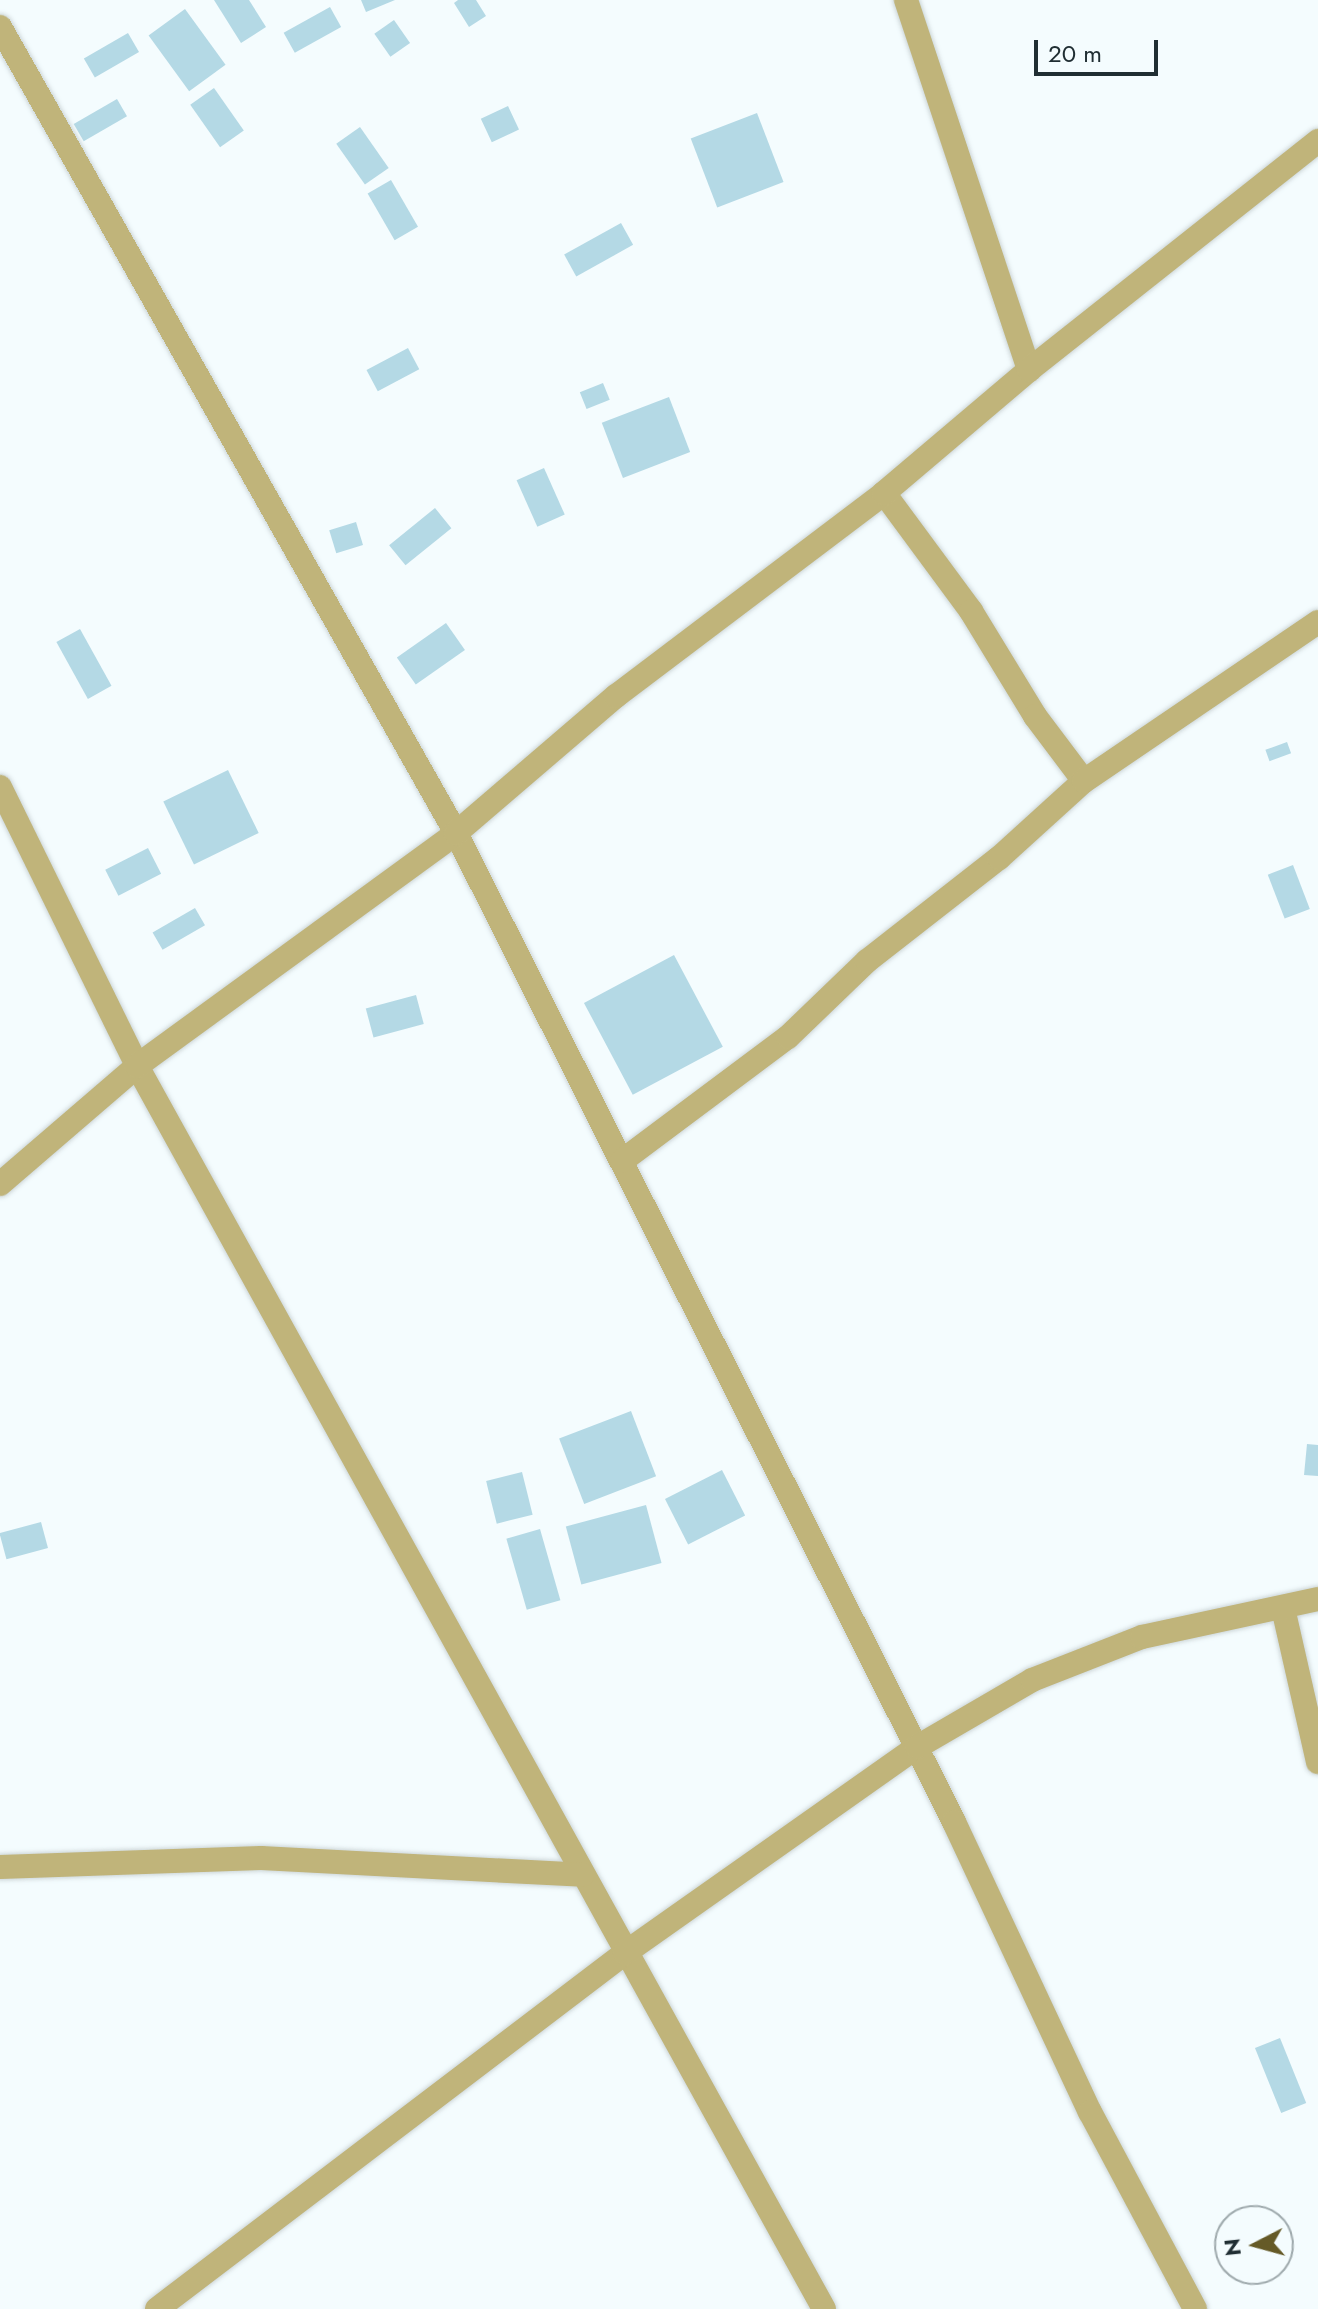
<!DOCTYPE html>
<html>
<head>
<meta charset="utf-8">
<style>
	body { margin:0 }
	#map { position:relative; width:1318px; height:2309px; overflow:hidden; background:#f4fcfe; font-family:Jost,sans-serif }
	div>[style] { position:absolute }
	.building>* { inset:0; background:#b4d9e5; transform-origin:0 0 }
	.roads { filter:drop-shadow(0 0 2px #ced7d9) drop-shadow(0 0 2px #ced7d9) }
	.minor>* { height:24px; margin:-12px; padding:0 12px; transform-origin:12px; border-radius:12px; background:#c0b47a }
	span { translate:-50% -50%; white-space:nowrap; text-align:center; line-height:1.15; -webkit-text-stroke:6px #f4fcfe; paint-order:stroke }
	.north { position:absolute; left:1214px; top:2205px; width:80px; height:80px; box-sizing:border-box; background:#f4fcfe; border:2px solid #9faaad; border-radius:50%; rotate:264deg; font-size:22px; font-weight:700; line-height:32px; text-align:center; color:#202e33 }
	.north::after { content:''; display:block; margin:auto; width:28px; height:36px; background:#655a27; clip-path:polygon(50% 0,100% 100%,50% 72%,0 100%) }
	.scale { position:absolute; left:1034px; top:40px; width:124px; height:36px; box-sizing:border-box; border:4px solid #202e33; border-top:0; padding-left:10px; font-size:24px; line-height:28px; white-space:nowrap; color:#202e33; -webkit-text-stroke:6px #f4fcfe; paint-order:stroke }
</style>
</head>
<body>
<div id="map">
	<div class="building">
		<div style="clip-path:polygon(214px 0,249px 0,266px 27px,241px 43px)"></div>
		<div style="clip-path:polygon(361px 0,395px 0,366px 12px)"></div>
		<div style="clip-path:polygon(458px 0,476px 0,486px 16px,469px 27px,454px 3px)"></div>
		<div style="left:330px;top:7px;width:23px;height:53px;rotate:61deg"></div>
		<div style="left:185px;top:9px;width:69px;height:45px;rotate:54deg"></div>
		<div style="left:394px;top:20px;width:28px;height:24px;rotate:55deg"></div>
		<div style="left:128px;top:33px;width:22px;height:51px;rotate:60deg"></div>
		<div style="left:214px;top:88px;width:52px;height:29px;rotate:55deg"></div>
		<div style="left:117px;top:99px;width:20px;height:50px;rotate:60deg"></div>
		<div style="left:508px;top:106px;width:26px;height:30px;rotate:65deg"></div>
		<div style="left:757px;top:113px;width:74px;height:71px;rotate:69deg"></div>
		<div style="left:360px;top:127px;width:50px;height:29px;rotate:55deg"></div>
		<div style="left:391px;top:180px;width:54px;height:27px;rotate:60deg"></div>
		<div style="left:621px;top:223px;width:25px;height:65px;rotate:61deg"></div>
		<div style="left:408px;top:348px;width:24px;height:47px;rotate:62deg"></div>
		<div style="left:603px;top:383px;width:18px;height:25px;rotate:68deg"></div>
		<div style="left:669px;top:397px;width:59px;height:72px;rotate:69deg"></div>
		<div style="left:544px;top:468px;width:51px;height:30px;rotate:66deg"></div>
		<div style="left:435px;top:508px;width:26px;height:59px;rotate:51deg"></div>
		<div style="left:356px;top:522px;width:24px;height:28px;rotate:73deg"></div>
		<div style="left:446px;top:623px;width:33px;height:60px;rotate:55deg"></div>
		<div style="left:80px;top:629px;width:65px;height:27px;rotate:61deg"></div>
		<div style="left:1287px;top:742px;width:12px;height:23px;rotate:70deg"></div>
		<div style="left:228px;top:770px;width:70px;height:72px;rotate:64deg"></div>
		<div style="left:148px;top:848px;width:29px;height:48px;rotate:63deg"></div>
		<div style="left:1293px;top:865px;width:47px;height:27px;rotate:69deg"></div>
		<div style="left:195px;top:908px;width:20px;height:49px;rotate:60deg"></div>
		<div style="left:674px;top:955px;width:104px;height:102px;rotate:62deg"></div>
		<div style="left:416px;top:995px;width:30px;height:52px;rotate:75deg"></div>
		<div style="left:631px;top:1411px;width:70px;height:77px;rotate:69deg"></div>
		<div style="clip-path:polygon(1307px 1444px,1318px 1445px,1318px 1476px,1304px 1475px)"></div>
		<div style="left:722px;top:1470px;width:51px;height:64px;rotate:63deg"></div>
		<div style="left:522px;top:1472px;width:44px;height:37px;rotate:76deg"></div>
		<div style="left:646px;top:1505px;width:60px;height:83px;rotate:75deg"></div>
		<div style="left:41px;top:1522px;width:27px;height:43px;rotate:75deg"></div>
		<div style="left:540px;top:1529px;width:74px;height:35px;rotate:74deg"></div>
		<div style="left:1280px;top:2038px;width:70px;height:27px;rotate:68deg"></div>
	</div>
	<div class="roads">
		<div class="minor">
			<div style="left:906px;top:0;width:390px;rotate:71.6deg"></div>
			<div style="left:0;top:27px;width:926px;rotate:60.5deg"></div>
			<div style="left:456px;top:833px;width:1107px;rotate:63.27deg"></div>
			<div style="left:954px;top:1822px;width:320px;rotate:64.9deg"></div>
			<div style="left:1090px;top:2112px;width:223px;rotate:61.9deg"></div>
			<div style="left:884px;top:493px;width:147px;rotate:53.6deg"></div>
			<div style="left:971px;top:611px;width:123px;rotate:58.6deg"></div>
			<div style="left:1035px;top:716px;width:81px;rotate:53deg"></div>
			<div style="left:0;top:787px;width:311px;rotate:63.8deg"></div>
			<div style="left:137px;top:1066px;width:1420px;rotate:61.07deg"></div>
			<div style="left:622px;top:1161px;width:207px;rotate:-36.8deg"></div>
			<div style="left:788px;top:1037px;width:110px;rotate:-43.9deg"></div>
			<div style="left:867px;top:961px;width:167px;rotate:-38deg"></div>
			<div style="left:999px;top:858px;width:115px;rotate:-42.2deg"></div>
			<div style="left:1084px;top:781px;width:283px;rotate:-34.2deg"></div>
			<div style="left:0;top:1184px;width:181px;rotate:-40.7deg"></div>
			<div style="left:137px;top:1066px;width:395px;rotate:-36.1deg"></div>
			<div style="left:456px;top:833px;width:211px;rotate:-40.6deg"></div>
			<div style="left:616px;top:696px;width:336px;rotate:-37.1deg"></div>
			<div style="left:884px;top:493px;width:190px;rotate:-40.3deg"></div>
			<div style="left:1029px;top:370px;width:369px;rotate:-38.4deg"></div>
			<div style="left:1283px;top:1608px;width:158px;rotate:77.2deg"></div>
			<div style="left:0;top:1867px;width:261px;rotate:-2deg"></div>
			<div style="left:261px;top:1858px;width:322px;rotate:3deg"></div>
			<div style="left:157px;top:2309px;width:588px;rotate:-37.26deg"></div>
			<div style="left:625px;top:1953px;width:357px;rotate:-35.2deg"></div>
			<div style="left:917px;top:1747px;width:133px;rotate:-30.2deg"></div>
			<div style="left:1032px;top:1680px;width:118px;rotate:-21.4deg"></div>
			<div style="left:1142px;top:1637px;width:180px;rotate:-12.2deg"></div>
		</div>
	</div>
	<div class="north">N</div>
	<div class="scale">20 m</div>
</div>
</body>
</html>
